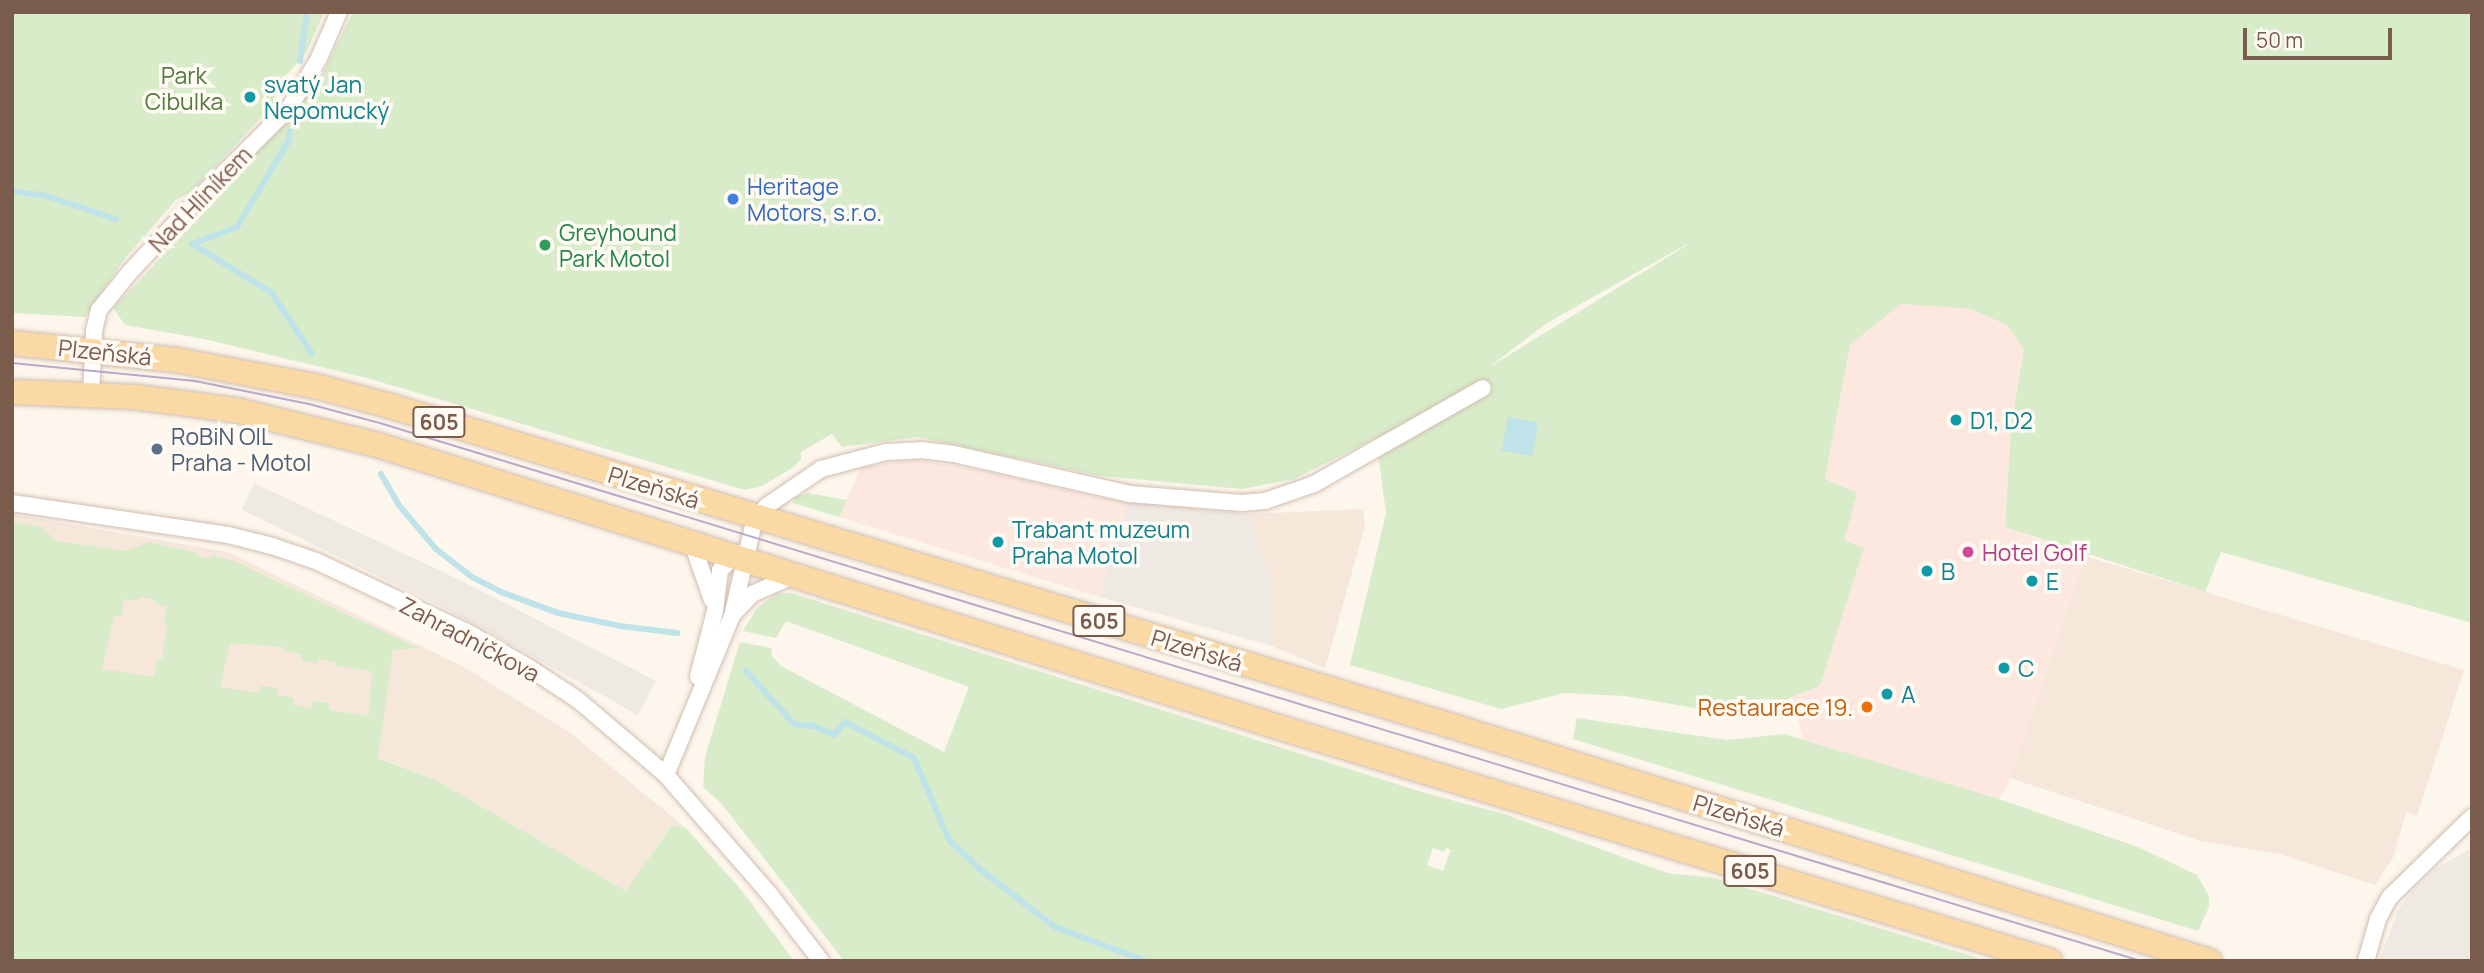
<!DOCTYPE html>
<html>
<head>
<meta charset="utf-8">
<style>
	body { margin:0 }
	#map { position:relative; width:2484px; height:973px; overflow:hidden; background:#fdf6ec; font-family:Manrope,sans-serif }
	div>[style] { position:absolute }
	.residential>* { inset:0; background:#f5e8da }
	.commercial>* { inset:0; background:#fde8e0 }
	.industrial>* { inset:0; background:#efe9e4 }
	.green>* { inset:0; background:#d8ecc9 }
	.water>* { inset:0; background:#bfe3e8; transform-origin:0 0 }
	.stream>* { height:6px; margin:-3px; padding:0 3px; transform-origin:3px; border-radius:3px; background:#bfe3e8 }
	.roads { filter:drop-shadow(0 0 2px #d1beb0) drop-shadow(0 0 2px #d1beb0) }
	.street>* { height:16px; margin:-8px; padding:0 8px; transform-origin:8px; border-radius:8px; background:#fff }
	.primary>* { height:24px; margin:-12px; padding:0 12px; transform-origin:12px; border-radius:12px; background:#fbd9a5 }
	.tram>* { height:2px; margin:-1px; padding:0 1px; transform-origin:1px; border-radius:1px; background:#b9a8c9 }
	.dots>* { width:19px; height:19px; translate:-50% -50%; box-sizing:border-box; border:4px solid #fffaf3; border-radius:50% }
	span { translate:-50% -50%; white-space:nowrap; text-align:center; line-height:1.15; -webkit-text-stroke:7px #fffaf3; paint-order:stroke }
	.shield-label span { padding:2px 5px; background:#fffaf3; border:2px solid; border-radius:5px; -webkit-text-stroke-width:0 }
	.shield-label { font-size:21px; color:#7a5c4d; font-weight:700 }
	.park-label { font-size:23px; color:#537a41 }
	.culture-label { font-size:23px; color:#0d838f }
	.left { translate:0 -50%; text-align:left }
	.shop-label { font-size:23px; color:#366cbe }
	.street-label { font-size:23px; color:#7a5c4d }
	.leisure-label { font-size:23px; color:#27864d }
	.service-label { font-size:23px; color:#4e5e75 }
	.hotel-label { font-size:23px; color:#b23c85 }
	.food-label { font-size:23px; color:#c56008 }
	.right { translate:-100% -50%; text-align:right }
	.frame { position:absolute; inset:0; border:14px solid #7a5c4d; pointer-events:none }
	.scale { position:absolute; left:2243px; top:28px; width:149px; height:32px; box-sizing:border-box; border:4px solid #7a5c4d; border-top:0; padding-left:9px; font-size:21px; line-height:24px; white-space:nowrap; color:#7a5c4d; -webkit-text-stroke:5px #fffaf3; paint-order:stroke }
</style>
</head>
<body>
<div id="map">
	<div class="residential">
		<div style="clip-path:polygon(1363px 509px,1365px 526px,1325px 668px,1269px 645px,1272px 588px,1249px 514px)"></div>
		<div style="clip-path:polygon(12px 514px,228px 552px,464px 667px,569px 732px,686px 828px,670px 827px,626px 891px,438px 781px,372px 755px,12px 709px)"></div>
		<div style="clip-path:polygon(2085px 556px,2464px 670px,2417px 816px,2406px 812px,2394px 856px,2375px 885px,2279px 854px,2200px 841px,2010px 778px)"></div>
	</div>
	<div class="commercial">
		<div style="clip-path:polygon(1901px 304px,1971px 309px,2008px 325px,2024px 349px,2011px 427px,2005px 527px,2085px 556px,2008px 784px,1999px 799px,1803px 740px,1792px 697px,1820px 686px,1864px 548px,1844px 540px,1825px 479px,1850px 345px)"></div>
		<div style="clip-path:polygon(915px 460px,978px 469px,1078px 493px,1129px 502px,1099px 597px,839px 517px,861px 467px)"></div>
	</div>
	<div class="industrial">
		<div style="clip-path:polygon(254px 483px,462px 581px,656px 681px,638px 715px,454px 613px,242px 510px)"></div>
		<div style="clip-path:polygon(1129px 502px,1249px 514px,1272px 588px,1269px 645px,1099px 597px)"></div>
		<div style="clip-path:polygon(2472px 848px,2472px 961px,2379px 961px,2398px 910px,2413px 890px,2436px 868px)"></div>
	</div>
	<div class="green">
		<div style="clip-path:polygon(12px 12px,324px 12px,306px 53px,282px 80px,271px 107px,191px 192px,176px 200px,126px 257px,85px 317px,12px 313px)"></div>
		<div style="clip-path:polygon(evenodd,353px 12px,2472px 12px,2472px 623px,2221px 552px,2205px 592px,2005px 527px,2011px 427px,2024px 349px,2007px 325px,1971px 309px,1901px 304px,1850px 345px,1825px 479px,1857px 493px,1844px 540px,1864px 548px,1820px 686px,1792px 697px,1765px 713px,1729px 714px,1625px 696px,1564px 693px,1501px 709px,1350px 665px,1386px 513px,1376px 438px,1294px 479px,1242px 489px,1101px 476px,917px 437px,842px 447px,832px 434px,801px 452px,801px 459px,794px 467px,762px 486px,745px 490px,367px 378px,204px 339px,125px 325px,113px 308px,215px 201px,318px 83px,353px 12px,1687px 244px,1687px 245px,1488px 368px,1547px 323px,1687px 244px)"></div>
		<div style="clip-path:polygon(808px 493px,847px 500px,839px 517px,793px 503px,795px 497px)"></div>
		<div style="clip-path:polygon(evenodd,12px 522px,42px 527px,56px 541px,127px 551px,149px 542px,198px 553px,198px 556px,211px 559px,212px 555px,234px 561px,418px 648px,393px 650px,378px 758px,438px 781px,626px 891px,671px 826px,686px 828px,743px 892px,794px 961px,12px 961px,12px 522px,139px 597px,156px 600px,156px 604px,167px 606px,164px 623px,168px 624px,162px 659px,157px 659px,154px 677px,102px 669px,114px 616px,122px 616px,124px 599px,138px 601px,139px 597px,12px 522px,230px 643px,284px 647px,284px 651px,302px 654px,301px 661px,317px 663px,318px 659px,336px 662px,336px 666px,372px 671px,369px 716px,329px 710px,329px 703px,313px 701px,312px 708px,293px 705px,294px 698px,277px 695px,277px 688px,261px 686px,259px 693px,220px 687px,230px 643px)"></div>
		<div style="clip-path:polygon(evenodd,791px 593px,1422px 792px,1504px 814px,1667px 873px,1714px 878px,1988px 961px,844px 961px,721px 803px,703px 787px,705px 757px,740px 642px,772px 648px,771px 655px,781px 666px,944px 752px,969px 687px,786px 621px,776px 638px,743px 631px,757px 608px,776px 594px,791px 593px,1433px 848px,1444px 852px,1446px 848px,1451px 850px,1443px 871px,1427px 865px,1433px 848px)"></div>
		<div style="clip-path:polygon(1577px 718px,1727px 740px,1784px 734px,1999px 799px,2138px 847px,2197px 875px,2209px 896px,2209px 907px,2198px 931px,1573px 739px)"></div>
	</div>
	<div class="water">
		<div style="left:1508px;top:417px;width:31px;height:34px;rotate:11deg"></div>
	</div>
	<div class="stream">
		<div style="left:300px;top:61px;width:49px;rotate:-81.9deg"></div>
		<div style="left:12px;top:191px;width:35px;rotate:8deg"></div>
		<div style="left:47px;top:196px;width:73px;rotate:18.4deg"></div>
		<div style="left:192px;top:244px;width:92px;rotate:31.3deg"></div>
		<div style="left:271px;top:292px;width:74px;rotate:56.5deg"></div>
		<div style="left:192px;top:244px;width:48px;rotate:-20.7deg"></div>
		<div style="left:237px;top:227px;width:101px;rotate:-59.1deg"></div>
		<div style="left:289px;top:140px;width:9px;rotate:-84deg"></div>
		<div style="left:381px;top:474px;width:34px;rotate:60deg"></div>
		<div style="left:398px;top:504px;width:59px;rotate:49.8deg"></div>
		<div style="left:436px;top:549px;width:46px;rotate:37.9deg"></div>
		<div style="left:472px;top:577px;width:36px;rotate:27deg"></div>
		<div style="left:504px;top:593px;width:58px;rotate:20.3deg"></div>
		<div style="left:558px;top:613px;width:63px;rotate:11.8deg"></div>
		<div style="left:620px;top:626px;width:58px;rotate:6.9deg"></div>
		<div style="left:746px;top:671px;width:72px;rotate:47.8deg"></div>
		<div style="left:794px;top:724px;width:19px;rotate:6deg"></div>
		<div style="left:813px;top:726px;width:23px;rotate:23deg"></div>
		<div style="left:834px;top:735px;width:17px;rotate:-50deg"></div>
		<div style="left:845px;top:722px;width:78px;rotate:27.6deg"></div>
		<div style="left:914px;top:758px;width:89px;rotate:66.9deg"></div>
		<div style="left:949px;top:840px;width:45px;rotate:43.2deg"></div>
		<div style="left:982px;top:871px;width:92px;rotate:37.5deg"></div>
		<div style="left:1055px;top:927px;width:97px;rotate:20.5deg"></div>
	</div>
	<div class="roads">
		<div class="street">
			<div style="left:91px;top:395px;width:64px;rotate:-87.3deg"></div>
			<div style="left:94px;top:331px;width:22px;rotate:-77deg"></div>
			<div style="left:99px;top:310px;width:49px;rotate:-50.8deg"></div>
			<div style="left:130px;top:272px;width:96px;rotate:-47.1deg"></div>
			<div style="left:195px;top:202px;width:133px;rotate:-45deg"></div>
			<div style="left:289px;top:108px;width:58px;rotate:-59deg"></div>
			<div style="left:319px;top:58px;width:50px;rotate:-66.5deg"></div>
			<div style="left:12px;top:503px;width:218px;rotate:8.4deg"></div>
			<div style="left:228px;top:535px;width:45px;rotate:14deg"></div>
			<div style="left:272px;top:546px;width:46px;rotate:18.8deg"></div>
			<div style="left:316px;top:561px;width:165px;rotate:25.2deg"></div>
			<div style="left:465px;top:631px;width:73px;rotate:29.7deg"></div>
			<div style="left:528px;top:667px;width:60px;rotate:33.4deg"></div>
			<div style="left:578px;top:700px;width:116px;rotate:40.4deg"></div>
			<div style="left:666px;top:775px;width:160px;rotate:49deg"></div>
			<div style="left:771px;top:896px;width:82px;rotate:52.4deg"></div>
			<div style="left:692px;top:543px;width:60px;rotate:70.7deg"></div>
			<div style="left:733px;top:614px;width:28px;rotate:-46deg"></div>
			<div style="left:752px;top:594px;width:45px;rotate:-23.7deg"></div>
			<div style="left:698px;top:677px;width:68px;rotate:-75.6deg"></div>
			<div style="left:715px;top:611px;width:41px;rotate:-83deg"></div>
			<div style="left:720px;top:570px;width:25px;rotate:-43deg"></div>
			<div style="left:666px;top:775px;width:172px;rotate:-67.5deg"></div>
			<div style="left:732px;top:616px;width:101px;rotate:-76.8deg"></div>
			<div style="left:755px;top:518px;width:18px;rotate:-45deg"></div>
			<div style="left:768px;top:505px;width:64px;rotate:-34.2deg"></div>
			<div style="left:821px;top:469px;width:67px;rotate:-14.7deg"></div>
			<div style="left:886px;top:452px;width:35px;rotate:-3deg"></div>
			<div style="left:921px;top:450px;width:33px;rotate:7deg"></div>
			<div style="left:954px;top:454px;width:180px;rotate:12.8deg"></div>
			<div style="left:1130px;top:494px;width:112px;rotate:4.6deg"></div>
			<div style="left:1242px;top:503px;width:23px;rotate:-5deg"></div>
			<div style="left:1265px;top:501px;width:52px;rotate:-19.1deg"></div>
			<div style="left:1314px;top:484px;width:194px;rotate:-29.6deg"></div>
			<div style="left:2366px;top:961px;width:44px;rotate:-74.1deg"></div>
			<div style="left:2378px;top:919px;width:24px;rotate:-62deg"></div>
			<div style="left:2389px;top:898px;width:116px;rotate:-44.3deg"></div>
		</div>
		<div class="primary">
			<div style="left:12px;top:343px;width:165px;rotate:5.9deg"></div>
			<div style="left:176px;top:360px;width:146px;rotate:10.7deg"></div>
			<div style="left:319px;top:387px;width:73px;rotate:15deg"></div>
			<div style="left:390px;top:406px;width:1109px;rotate:16.77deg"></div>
			<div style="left:1452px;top:726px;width:793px;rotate:17.25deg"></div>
			<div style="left:12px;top:392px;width:123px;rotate:2.3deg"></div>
			<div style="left:135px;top:397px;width:55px;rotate:7.3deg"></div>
			<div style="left:190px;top:404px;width:50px;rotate:8deg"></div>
			<div style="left:240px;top:411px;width:145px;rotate:13.9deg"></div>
			<div style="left:381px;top:446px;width:937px;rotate:17.39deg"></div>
			<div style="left:1275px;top:726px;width:810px;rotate:16.87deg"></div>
		</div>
	</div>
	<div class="tram">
		<div style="left:12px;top:363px;width:184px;rotate:5.6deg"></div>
		<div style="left:195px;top:381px;width:116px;rotate:11.4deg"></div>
		<div style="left:309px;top:404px;width:77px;rotate:15.1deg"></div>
		<div style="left:383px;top:424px;width:1838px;rotate:16.99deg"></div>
	</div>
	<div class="dots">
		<div style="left:250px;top:97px;background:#0f9aa8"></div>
		<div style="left:733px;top:199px;background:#3f7fe0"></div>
		<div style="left:545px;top:245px;background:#2e9e5b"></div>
		<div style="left:1956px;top:420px;background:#0f9aa8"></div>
		<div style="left:157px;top:449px;background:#5c6f8a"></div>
		<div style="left:998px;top:542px;background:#0f9aa8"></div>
		<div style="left:1968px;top:552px;background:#d1479c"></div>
		<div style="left:1927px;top:571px;background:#0f9aa8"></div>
		<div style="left:2032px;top:581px;background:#0f9aa8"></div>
		<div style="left:2004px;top:668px;background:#0f9aa8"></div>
		<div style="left:1887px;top:694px;background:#0f9aa8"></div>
		<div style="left:1867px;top:707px;background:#e8710a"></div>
	</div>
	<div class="shield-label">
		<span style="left:439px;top:422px">605</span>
		<span style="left:1099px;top:621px">605</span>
		<span style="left:1750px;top:871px">605</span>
	</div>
	<div class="park-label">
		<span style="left:184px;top:88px">Park<br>Cibulka</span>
	</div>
	<div class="culture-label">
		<span class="left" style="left:264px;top:97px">svatý Jan<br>Nepomucký</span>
		<span class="left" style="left:1970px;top:420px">D1, D2</span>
		<span class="left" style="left:1012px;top:542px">Trabant muzeum<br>Praha Motol</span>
		<span class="left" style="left:1941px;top:571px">B</span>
		<span class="left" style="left:2046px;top:581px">E</span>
		<span class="left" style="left:2018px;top:668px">C</span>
		<span class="left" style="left:1901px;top:694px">A</span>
	</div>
	<div class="shop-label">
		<span class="left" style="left:747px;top:199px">Heritage<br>Motors, s.r.o.</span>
	</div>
	<div class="street-label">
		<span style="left:200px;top:199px;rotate:-46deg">Nad Hliníkem</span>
		<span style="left:105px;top:352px;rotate:6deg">Plzeňská</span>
		<span style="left:654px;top:487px;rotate:17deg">Plzeňská</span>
		<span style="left:470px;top:639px;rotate:28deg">Zahradníčkova</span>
		<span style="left:1197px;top:650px;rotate:17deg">Plzeňská</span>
		<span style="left:1739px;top:815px;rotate:17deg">Plzeňská</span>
	</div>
	<div class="leisure-label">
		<span class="left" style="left:559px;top:245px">Greyhound<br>Park Motol</span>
	</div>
	<div class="service-label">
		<span class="left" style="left:171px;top:449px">RoBiN OIL<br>Praha - Motol</span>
	</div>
	<div class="hotel-label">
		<span class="left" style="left:1982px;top:552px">Hotel Golf</span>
	</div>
	<div class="food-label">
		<span class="right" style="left:1853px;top:707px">Restaurace 19.</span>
	</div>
	<div class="frame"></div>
	<div class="scale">50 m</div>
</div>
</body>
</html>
